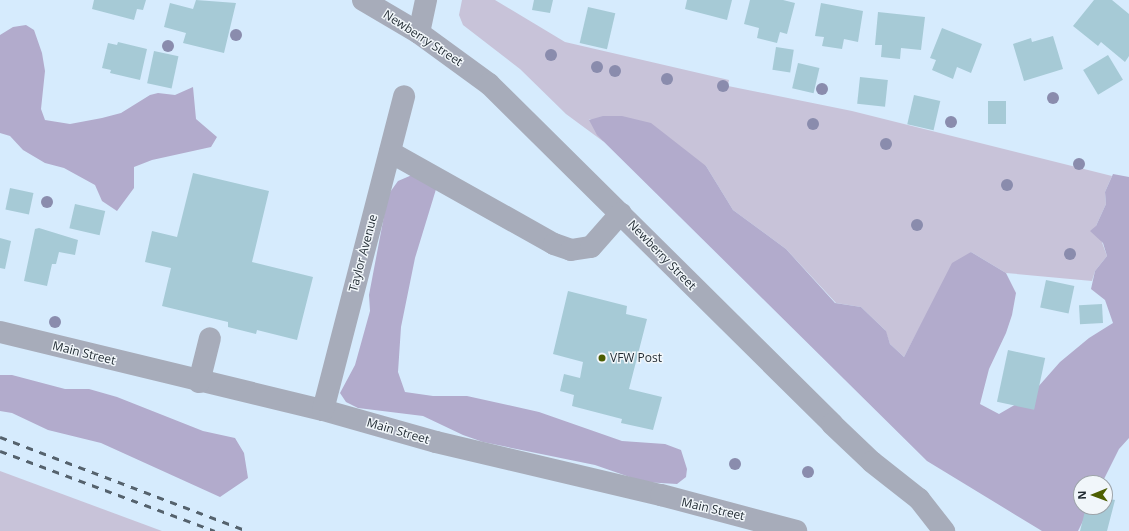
<!DOCTYPE html>
<html>
<head>
<meta charset="utf-8">
<style>
	body { margin:0 }
	#map { position:relative; width:1129px; height:531px; overflow:hidden; background:#d6ebfd; font-family:"Open Sans",sans-serif }
	div>[style] { position:absolute }
	.green>* { inset:0; background:#c8c3d9 }
	.forest>* { inset:0; background:#b2abcc }
	.building>* { inset:0; background:#a6cad6; transform-origin:0 0 }
	.minor>* { height:22px; margin:-11px; padding:0 11px; transform-origin:11px; border-radius:11px; background:#a7acba }
	.rail>* { height:3px; margin-top:-1.5px; transform-origin:0; background:repeating-linear-gradient(90deg,#55626d 0 7px,transparent 0 14px) }
	.trees>* { width:12px; height:12px; margin:-6px; border-radius:50%; background:#8a8cad }
	.dots>* { width:11px; height:11px; translate:-50% -50%; box-sizing:border-box; border:2px solid #f1f6fa; border-radius:50% }
	span { translate:-50% -50%; white-space:nowrap; text-align:center; line-height:1.15; -webkit-text-stroke:3px #f1f6fa; paint-order:stroke }
	.street-label { font-size:12px; color:#1f2931 }
	.poi-label { font-size:12px; color:#1f2931 }
	.left { translate:0 -50%; text-align:left }
	.north { position:absolute; left:1073px; top:475px; width:40px; height:40px; box-sizing:border-box; background:#f1f6fa; border:1px solid #9da4aa; border-radius:50%; rotate:269deg; font-size:11px; font-weight:700; line-height:16px; text-align:center; color:#1f2931 }
	.north::after { content:''; display:block; margin:auto; width:14px; height:18px; background:#4c5e02; clip-path:polygon(50% 0,100% 100%,50% 72%,0 100%) }
</style>
</head>
<body>
<div id="map">
	<div class="green">
		<div style="clip-path:polygon(462px 0,495px 0,565px 42px,729px 80px,728px 86px,852px 111px,1112px 176px,1105px 192px,1106px 204px,1096px 226px,1107px 256px,1095px 271px,1092px 281px,1006px 273px,971px 252px,931px 306px,904px 357px,890px 344px,885px 330px,861px 307px,836px 303px,786px 249px,733px 210px,706px 166px,589px 119px,604px 142px,566px 114px,520px 69px,463px 25px,459px 15px)"></div>
		<div style="clip-path:polygon(0 471px,162px 531px,0 531px)"></div>
	</div>
	<div class="forest">
		<div style="clip-path:polygon(26px 25px,34px 30px,42px 53px,45px 71px,41px 109px,45px 120px,70px 124px,102px 118px,121px 113px,150px 95px,158px 93px,175px 95px,193px 87px,196px 119px,217px 137px,211px 147px,152px 160px,134px 167px,134px 188px,117px 211px,102px 201px,95px 185px,64px 168px,45px 163px,23px 150px,10px 136px,0 133px,0 35px,13px 27px)"></div>
		<div style="clip-path:polygon(603px 116px,622px 116px,651px 123px,706px 166px,733px 210px,786px 249px,835px 303px,861px 307px,886px 331px,890px 344px,904px 357px,952px 263px,971px 252px,1006px 273px,1016px 293px,1012px 315px,1006px 333px,989px 369px,980px 404px,999px 414px,1030px 396px,1060px 362px,1089px 338px,1113px 323px,1105px 300px,1091px 289px,1095px 271px,1107px 256px,1103px 243px,1090px 231px,1096px 226px,1106px 204px,1105px 192px,1113px 174px,1129px 177px,1129px 438px,1119px 449px,1102px 483px,1081px 483px,1081px 507px,1090px 507px,1078px 531px,1042px 531px,927px 461px,597px 135px,589px 120px)"></div>
		<div style="clip-path:polygon(412px 175px,437px 186px,415px 258px,401px 327px,398px 372px,405px 392px,433px 396px,467px 396px,539px 412px,622px 441px,665px 444px,681px 450px,687px 469px,686px 477px,677px 484px,644px 482px,595px 465px,483px 442px,463px 435px,423px 416px,358px 408px,346px 402px,340px 393px,355px 365px,370px 311px,369px 295px,388px 195px,398px 181px)"></div>
		<div style="clip-path:polygon(0 375px,12px 375px,65px 389px,89px 389px,117px 397px,203px 431px,235px 438px,244px 453px,248px 478px,220px 497px,101px 443px,48px 430px,12px 413px,0 411px)"></div>
	</div>
	<div class="building">
		<div style="clip-path:polygon(94px 0,146px 0,143px 10px,137px 9px,134px 20px,92px 9px)"></div>
		<div style="clip-path:polygon(196px 0,236px 3px,224px 53px,183px 43px,186px 33px,164px 27px,170px 3px,193px 9px)"></div>
		<div style="clip-path:polygon(534px 0,553px 0,550px 13px,532px 10px)"></div>
		<div style="clip-path:polygon(687px 0,732px 0,727px 20px,685px 9px)"></div>
		<div style="clip-path:polygon(750px 0,783px 0,795px 3px,787px 34px,780px 32px,777px 43px,757px 38px,759px 28px,744px 24px)"></div>
		<div style="clip-path:polygon(1094px 0,1112px 0,1129px 14px,1129px 56px,1125px 62px,1101px 42px,1098px 46px,1073px 26px)"></div>
		<div style="clip-path:polygon(821px 3px,863px 11px,858px 42px,844px 39px,842px 49px,822px 46px,824px 37px,815px 36px)"></div>
		<div style="left:588px;top:7px;width:28px;height:37px;rotate:13deg"></div>
		<div style="clip-path:polygon(878px 12px,925px 17px,921px 50px,901px 48px,900px 59px,881px 57px,882px 45px,875px 45px)"></div>
		<div style="clip-path:polygon(942px 28px,982px 44px,971px 73px,957px 67px,953px 79px,932px 70px,936px 60px,930px 58px)"></div>
		<div style="clip-path:polygon(1053px 36px,1063px 69px,1024px 81px,1013px 44px,1031px 38px,1032px 42px)"></div>
		<div style="clip-path:polygon(118px 42px,147px 49px,140px 80px,110px 73px,111px 70px,102px 68px,108px 43px,117px 45px)"></div>
		<div style="left:776px;top:47px;width:18px;height:23px;rotate:9deg"></div>
		<div style="left:154px;top:51px;width:25px;height:33px;rotate:12deg"></div>
		<div style="left:1108px;top:55px;width:29px;height:29px;rotate:59deg"></div>
		<div style="left:798px;top:63px;width:22px;height:26px;rotate:13deg"></div>
		<div style="left:860px;top:77px;width:28px;height:27px;rotate:6deg"></div>
		<div style="left:914px;top:95px;width:27px;height:30px;rotate:13deg"></div>
		<div style="left:988px;top:101px;width:18px;height:23px"></div>
		<div style="clip-path:polygon(193px 173px,269px 191px,252px 262px,313px 277px,297px 340px,257px 330px,256px 334px,228px 327px,228px 322px,162px 306px,171px 268px,145px 262px,152px 231px,177px 237px)"></div>
		<div style="left:10px;top:188px;width:24px;height:22px;rotate:12deg"></div>
		<div style="left:75px;top:204px;width:31px;height:25px;rotate:13deg"></div>
		<div style="clip-path:polygon(39px 228px,78px 240px,75px 255px,59px 252px,56px 264px,52px 264px,47px 286px,24px 281px,35px 229px)"></div>
		<div style="clip-path:polygon(0 238px,11px 241px,5px 269px,0 268px)"></div>
		<div style="left:1046px;top:280px;width:29px;height:28px;rotate:12deg"></div>
		<div style="clip-path:polygon(568px 291px,627px 306px,626px 314px,647px 319px,629px 389px,662px 397px,653px 430px,621px 423px,622px 419px,572px 406px,574px 395px,560px 391px,564px 374px,580px 378px,583px 362px,553px 354px)"></div>
		<div style="left:1102px;top:304px;width:19px;height:23px;rotate:87deg"></div>
		<div style="left:1008px;top:350px;width:38px;height:53px;rotate:12deg"></div>
		<div style="clip-path:polygon(1105px 498px,1115px 500px,1107px 531px,1080px 531px,1086px 507px,1105px 507px)"></div>
	</div>
	<div class="minor">
		<div style="left:363px;top:0;width:65px;rotate:30.5deg"></div>
		<div style="left:419px;top:33px;width:87px;rotate:36.1deg"></div>
		<div style="left:489px;top:84px;width:483px;rotate:44.7deg"></div>
		<div style="left:832px;top:424px;width:55px;rotate:43.5deg"></div>
		<div style="left:872px;top:462px;width:60px;rotate:38.2deg"></div>
		<div style="left:919px;top:499px;width:41px;rotate:52deg"></div>
		<div style="left:419px;top:33px;width:34px;rotate:-78deg"></div>
		<div style="left:390px;top:152px;width:188px;rotate:29.3deg"></div>
		<div style="left:554px;top:244px;width:18px;rotate:19deg"></div>
		<div style="left:571px;top:250px;width:20px;rotate:-9deg"></div>
		<div style="left:591px;top:247px;width:45px;rotate:-48.6deg"></div>
		<div style="left:0;top:332px;width:332px;rotate:13.6deg"></div>
		<div style="left:323px;top:410px;width:117px;rotate:15.8deg"></div>
		<div style="left:436px;top:442px;width:231px;rotate:13.3deg"></div>
		<div style="left:661px;top:495px;width:140px;rotate:14.9deg"></div>
		<div style="left:199px;top:382px;width:45px;rotate:-76deg"></div>
		<div style="left:323px;top:410px;width:324px;rotate:-75.5deg"></div>
	</div>
	<div class="rail">
		<div style="left:0;top:437px;width:264px;rotate:20.8deg"></div>
		<div style="left:0;top:451px;width:229px;rotate:20.4deg"></div>
	</div>
	<div class="trees">
		<div style="left:236px;top:35px"></div>
		<div style="left:168px;top:46px"></div>
		<div style="left:551px;top:55px"></div>
		<div style="left:597px;top:67px"></div>
		<div style="left:615px;top:71px"></div>
		<div style="left:667px;top:79px"></div>
		<div style="left:723px;top:86px"></div>
		<div style="left:822px;top:89px"></div>
		<div style="left:1053px;top:98px"></div>
		<div style="left:951px;top:122px"></div>
		<div style="left:813px;top:124px"></div>
		<div style="left:886px;top:144px"></div>
		<div style="left:1079px;top:164px"></div>
		<div style="left:1007px;top:185px"></div>
		<div style="left:47px;top:202px"></div>
		<div style="left:917px;top:225px"></div>
		<div style="left:1070px;top:254px"></div>
		<div style="left:55px;top:322px"></div>
		<div style="left:735px;top:464px"></div>
		<div style="left:808px;top:472px"></div>
	</div>
	<div class="dots">
		<div style="left:602px;top:358px;background:#4c5e02"></div>
	</div>
	<div class="street-label">
		<span style="left:423px;top:38px;rotate:33deg">Newberry Street</span>
		<span style="left:363px;top:253px;rotate:-75deg">Taylor Avenue</span>
		<span style="left:662px;top:255px;rotate:46deg">Newberry Street</span>
		<span style="left:84px;top:353px;rotate:14deg">Main Street</span>
		<span style="left:398px;top:431px;rotate:16deg">Main Street</span>
		<span style="left:713px;top:509px;rotate:13deg">Main Street</span>
	</div>
	<div class="poi-label">
		<span class="left" style="left:610px;top:358px">VFW Post</span>
	</div>
	<div class="north">N</div>
</div>
</body>
</html>
